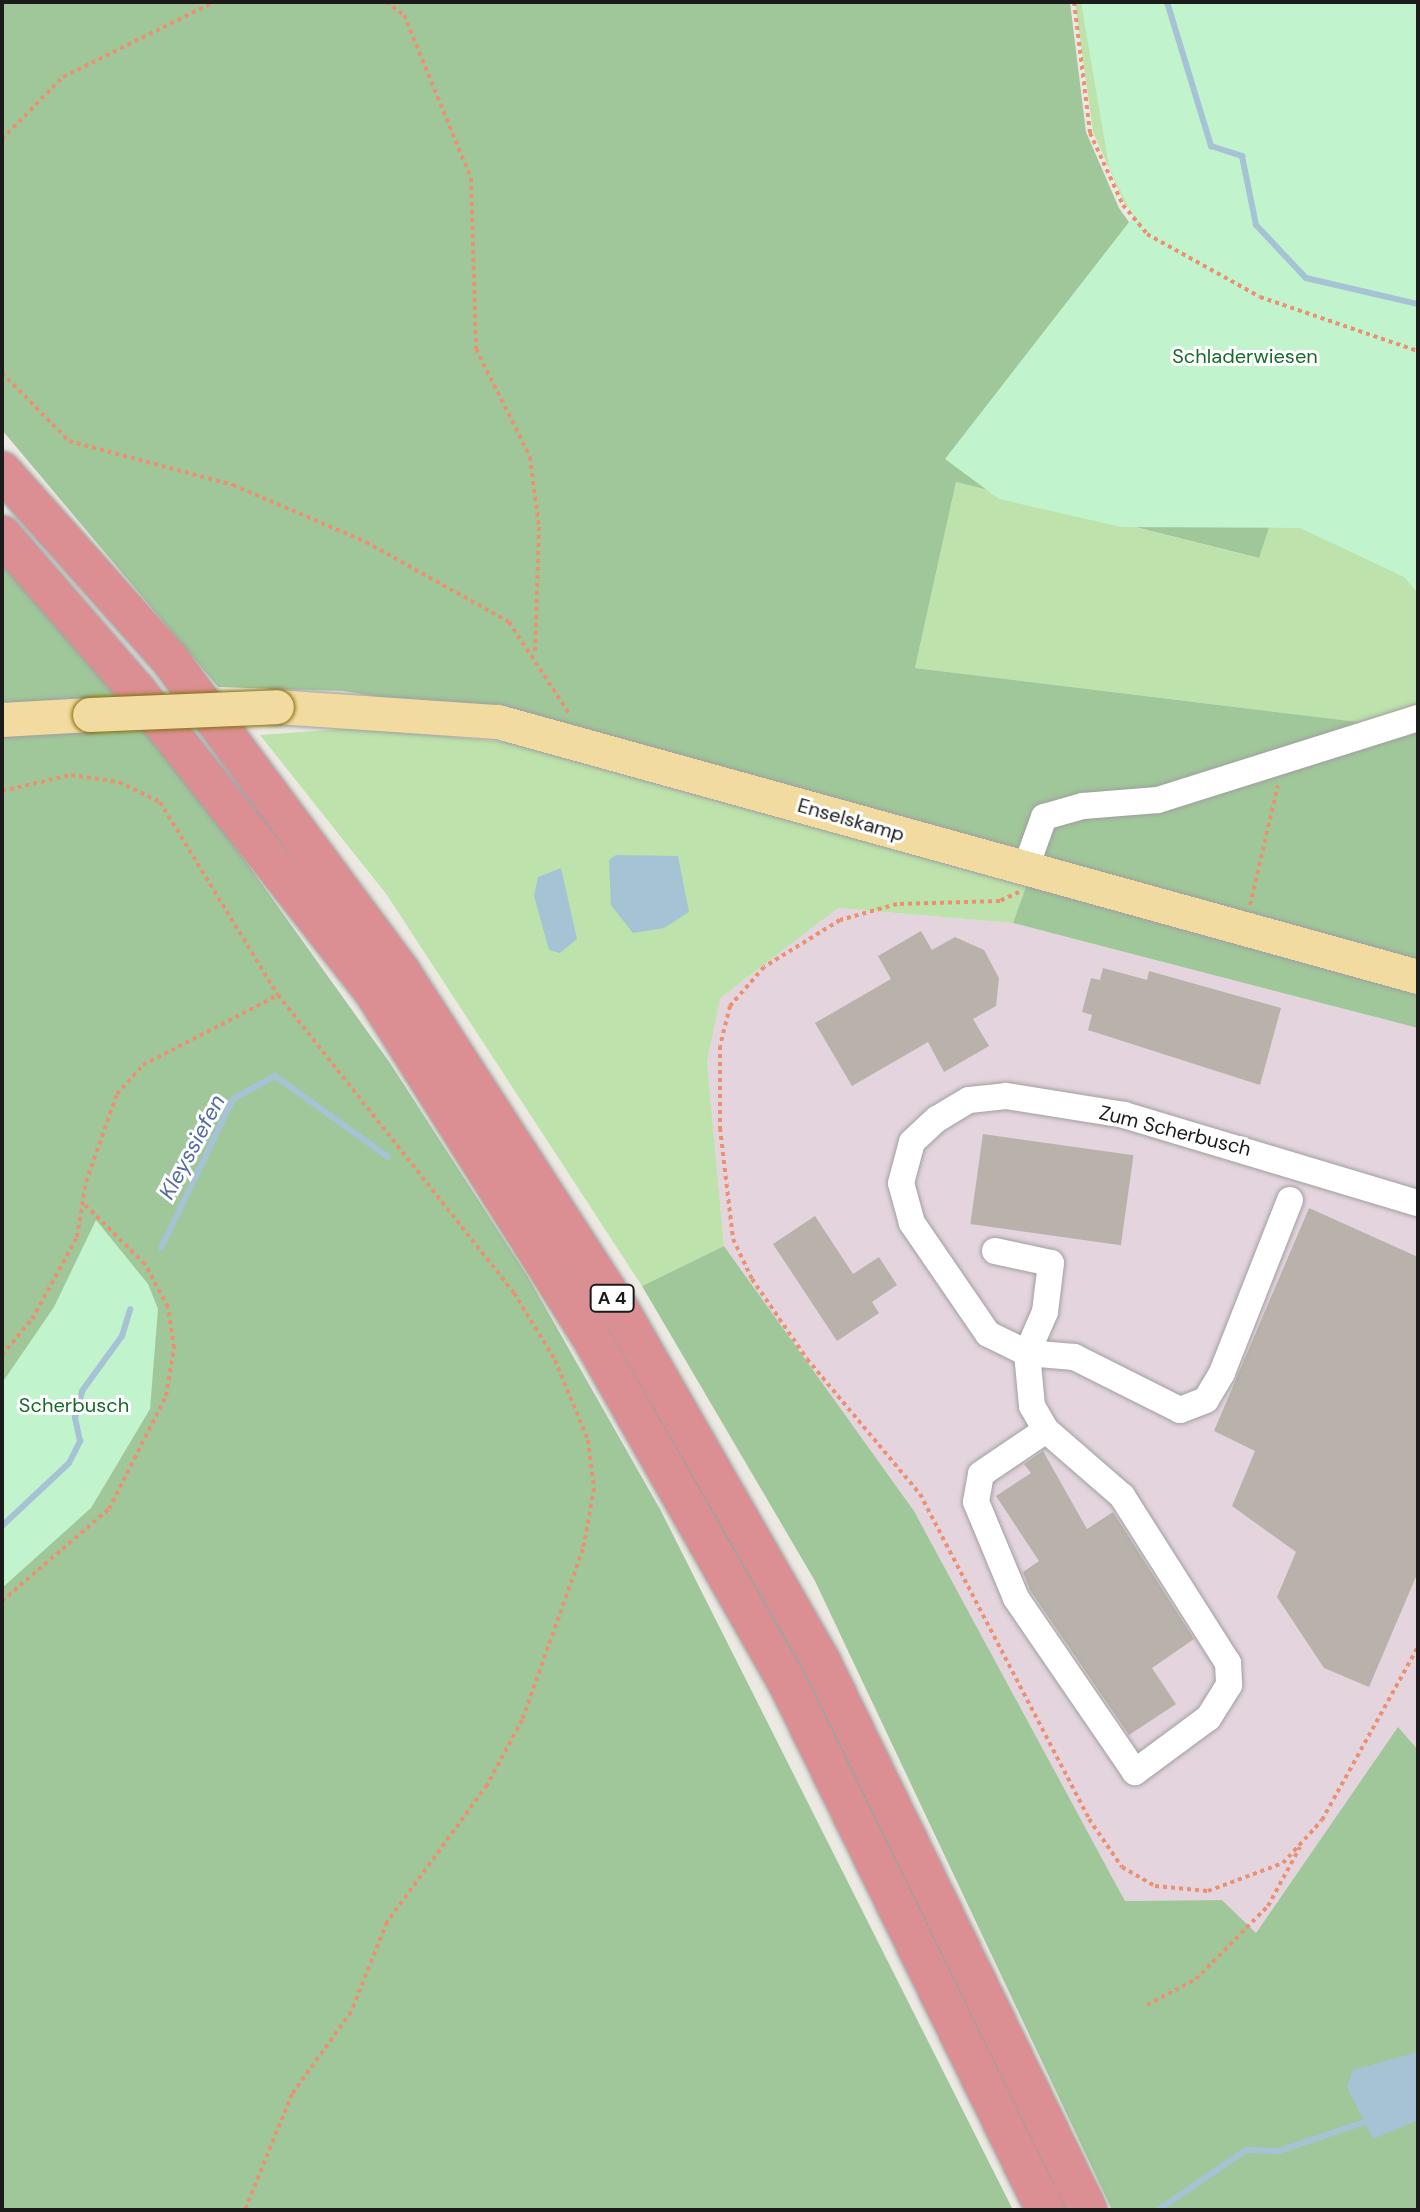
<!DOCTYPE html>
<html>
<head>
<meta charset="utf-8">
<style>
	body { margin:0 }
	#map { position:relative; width:1420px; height:2212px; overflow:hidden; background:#ebe9e1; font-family:"DM Sans",sans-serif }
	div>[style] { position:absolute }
	.industrial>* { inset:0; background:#e4d4de }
	.grass>* { inset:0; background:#bde2ab }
	.forest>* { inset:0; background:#a0c79a }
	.park>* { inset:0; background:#c1f3cc }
	.water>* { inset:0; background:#a5c3d5 }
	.stream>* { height:6px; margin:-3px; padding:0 3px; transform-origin:3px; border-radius:3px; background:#a5c3d5 }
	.building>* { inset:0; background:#b8b2ab; transform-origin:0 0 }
	.path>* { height:4px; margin-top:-2px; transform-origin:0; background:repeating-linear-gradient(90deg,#eb9172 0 4px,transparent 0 8px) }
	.roads { filter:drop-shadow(0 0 2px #9f9f9f) drop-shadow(0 0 2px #9f9f9f) }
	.minor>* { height:26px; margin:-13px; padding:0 13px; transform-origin:13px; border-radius:13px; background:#fff }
	.major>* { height:34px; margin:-17px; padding:0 17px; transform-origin:17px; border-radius:17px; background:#f2dba0 }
	.highway>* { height:38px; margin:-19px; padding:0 19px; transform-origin:19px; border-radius:19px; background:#dc8f92 }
	.bridges { filter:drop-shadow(0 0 2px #836e0e) drop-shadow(0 0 2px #836e0e) }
	.major-bridge>* { height:34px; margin:-17px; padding:0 17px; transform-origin:17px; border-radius:17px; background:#f2dba0 }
	span { translate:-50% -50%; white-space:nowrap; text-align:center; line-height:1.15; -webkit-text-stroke:6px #fff; paint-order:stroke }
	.shield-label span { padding:2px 6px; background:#fff; border:2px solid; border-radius:6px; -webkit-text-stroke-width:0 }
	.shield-label { font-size:18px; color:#1b1b1b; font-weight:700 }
	.park-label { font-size:20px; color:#156c2a }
	.street-label { font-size:20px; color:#1b1b1b }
	.water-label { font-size:22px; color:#526da0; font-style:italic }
	.frame { position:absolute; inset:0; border:4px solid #1b1b1b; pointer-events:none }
</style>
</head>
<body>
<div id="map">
	<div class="industrial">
		<div style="clip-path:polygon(838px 908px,1013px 923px,1418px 1028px,1418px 1750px,1398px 1728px,1255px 1934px,1222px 1900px,1125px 1901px,914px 1511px,724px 1246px,707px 1062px,719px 998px)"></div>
	</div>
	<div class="grass">
		<div style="clip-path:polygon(1075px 2px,1418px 2px,1418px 715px,1384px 725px,915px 668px,956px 482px,1258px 558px,1150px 229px,1125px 204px,1093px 132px)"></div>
		<div style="clip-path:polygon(355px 728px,507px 742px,1028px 881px,1013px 923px,838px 908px,720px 998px,707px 1062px,724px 1246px,642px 1286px,387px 895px,260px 735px)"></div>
	</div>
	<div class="forest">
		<div style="clip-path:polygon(2px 2px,1070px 2px,1086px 132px,1119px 208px,1293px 454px,1259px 558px,956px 482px,915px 668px,1384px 725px,1159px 794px,1083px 802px,1020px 857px,497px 717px,343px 691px,218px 687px,2px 430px)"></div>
		<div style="clip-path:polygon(2px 554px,129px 699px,390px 1063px,528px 1277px,661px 1511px,1013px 2210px,2px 2210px)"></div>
		<div style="clip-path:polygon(1418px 724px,1418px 965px,1032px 857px,1049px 821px)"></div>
		<div style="clip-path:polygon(1028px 881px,1418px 991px,1418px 1028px,1013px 923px)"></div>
		<div style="clip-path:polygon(724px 1246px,914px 1511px,1125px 1901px,1222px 1900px,1256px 1933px,1398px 1727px,1418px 1750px,1418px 2210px,1112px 2210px,815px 1581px,642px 1286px)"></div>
	</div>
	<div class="park">
		<div style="clip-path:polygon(1081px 2px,1418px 2px,1418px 593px,1404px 577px,1300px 528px,1121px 527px,999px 499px,945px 459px,1133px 217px,1109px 167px)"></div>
		<div style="clip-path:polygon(96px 1220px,148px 1284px,158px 1309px,150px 1409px,91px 1508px,2px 1588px,2px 1383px,54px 1307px)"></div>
	</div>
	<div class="water">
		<div style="clip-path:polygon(616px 855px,678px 856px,689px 912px,664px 928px,633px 933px,611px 905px,609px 860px)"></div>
		<div style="clip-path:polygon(561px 868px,577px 939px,560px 953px,549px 950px,534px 896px,538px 877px)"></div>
		<div style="clip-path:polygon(1418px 2052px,1418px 2120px,1373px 2139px,1347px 2087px,1353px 2070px)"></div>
	</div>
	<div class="stream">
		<div style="left:1167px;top:2px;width:151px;rotate:73deg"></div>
		<div style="left:1211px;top:146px;width:33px;rotate:18deg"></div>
		<div style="left:1242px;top:156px;width:70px;rotate:78.5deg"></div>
		<div style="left:1256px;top:225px;width:73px;rotate:46.7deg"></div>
		<div style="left:1306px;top:278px;width:115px;rotate:13.1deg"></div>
		<div style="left:161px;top:1248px;width:165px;rotate:-64.2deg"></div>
		<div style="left:233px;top:1099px;width:48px;rotate:-28.7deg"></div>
		<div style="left:275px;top:1076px;width:139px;rotate:35.6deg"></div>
		<div style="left:2px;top:1526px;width:92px;rotate:-43.2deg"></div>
		<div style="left:69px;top:1463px;width:25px;rotate:-63deg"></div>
		<div style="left:80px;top:1441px;width:24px;rotate:-102deg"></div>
		<div style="left:75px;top:1418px;width:28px;rotate:-75deg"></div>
		<div style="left:82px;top:1391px;width:68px;rotate:-54deg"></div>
		<div style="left:122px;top:1336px;width:28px;rotate:-73deg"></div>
		<div style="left:1158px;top:2210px;width:107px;rotate:-34.3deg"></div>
		<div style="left:1246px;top:2150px;width:33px;rotate:2deg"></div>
		<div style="left:1279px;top:2151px;width:94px;rotate:-18.6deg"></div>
	</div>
	<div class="building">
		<div style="clip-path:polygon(921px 931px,932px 950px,955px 937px,984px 950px,999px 978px,996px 1006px,973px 1019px,989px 1046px,944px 1072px,928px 1042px,852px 1086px,815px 1023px,891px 979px,878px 956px)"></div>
		<div style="clip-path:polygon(1103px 968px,1147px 980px,1149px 971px,1281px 1008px,1260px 1085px,1088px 1030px,1092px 1015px,1082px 1012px,1091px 978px,1100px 980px)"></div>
		<div style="left:983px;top:1134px;width:152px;height:91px;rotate:8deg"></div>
		<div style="clip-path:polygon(1309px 1208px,1418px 1257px,1418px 1572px,1369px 1687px,1324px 1668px,1277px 1597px,1296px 1552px,1232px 1506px,1255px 1451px,1214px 1431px)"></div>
		<div style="clip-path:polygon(815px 1216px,853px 1274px,879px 1257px,897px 1285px,872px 1302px,879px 1313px,837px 1341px,773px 1244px)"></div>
		<div style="clip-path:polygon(1043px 1451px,1087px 1529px,1113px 1512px,1194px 1639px,1152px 1668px,1176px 1704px,1129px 1735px,1030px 1590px,1023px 1572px,1039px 1561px,996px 1496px,1031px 1473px,1024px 1464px)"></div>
	</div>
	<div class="path">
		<div style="left:386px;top:2px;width:22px;rotate:36deg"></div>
		<div style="left:404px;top:15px;width:176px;rotate:67.7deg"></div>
		<div style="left:471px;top:178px;width:171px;rotate:88.3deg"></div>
		<div style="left:476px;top:349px;width:121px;rotate:63.4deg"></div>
		<div style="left:530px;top:457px;width:71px;rotate:82.7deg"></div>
		<div style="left:539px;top:527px;width:124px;rotate:91.8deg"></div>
		<div style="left:1074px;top:2px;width:132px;rotate:83deg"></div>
		<div style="left:1090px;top:133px;width:79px;rotate:65.4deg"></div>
		<div style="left:1123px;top:205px;width:38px;rotate:50deg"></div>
		<div style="left:1147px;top:234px;width:129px;rotate:29.1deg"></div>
		<div style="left:1260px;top:297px;width:167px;rotate:18.9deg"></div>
		<div style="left:2px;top:139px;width:87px;rotate:-45.5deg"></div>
		<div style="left:63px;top:77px;width:169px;rotate:-26.4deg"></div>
		<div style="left:2px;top:373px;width:95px;rotate:45.4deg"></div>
		<div style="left:69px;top:441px;width:170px;rotate:15deg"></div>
		<div style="left:233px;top:485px;width:145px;rotate:23.2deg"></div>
		<div style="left:366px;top:542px;width:164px;rotate:29.2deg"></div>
		<div style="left:509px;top:622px;width:111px;rotate:56.7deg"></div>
		<div style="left:2px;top:791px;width:71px;rotate:-13.1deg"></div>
		<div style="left:71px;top:775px;width:49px;rotate:8.3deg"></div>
		<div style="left:119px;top:782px;width:46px;rotate:26deg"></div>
		<div style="left:160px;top:802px;width:226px;rotate:58.6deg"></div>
		<div style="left:278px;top:995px;width:380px;rotate:51.6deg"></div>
		<div style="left:514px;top:1293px;width:79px;rotate:58.5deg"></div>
		<div style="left:555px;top:1360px;width:87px;rotate:67.6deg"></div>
		<div style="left:588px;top:1440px;width:48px;rotate:82.9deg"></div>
		<div style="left:594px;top:1488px;width:62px;rotate:100.2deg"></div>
		<div style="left:583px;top:1549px;width:182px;rotate:109.6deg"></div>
		<div style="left:522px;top:1720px;width:74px;rotate:118.3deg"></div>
		<div style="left:487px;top:1785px;width:170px;rotate:126.1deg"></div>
		<div style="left:387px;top:1922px;width:97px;rotate:111.8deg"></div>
		<div style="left:351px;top:2012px;width:101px;rotate:125.7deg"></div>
		<div style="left:292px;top:2094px;width:125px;rotate:112.1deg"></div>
		<div style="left:1019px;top:892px;width:21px;rotate:155deg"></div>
		<div style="left:1000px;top:901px;width:103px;rotate:178.3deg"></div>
		<div style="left:897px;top:904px;width:59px;rotate:164.3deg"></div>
		<div style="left:840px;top:920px;width:89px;rotate:148.3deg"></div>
		<div style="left:764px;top:967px;width:52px;rotate:131.1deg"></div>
		<div style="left:730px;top:1006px;width:41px;rotate:104deg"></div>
		<div style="left:720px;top:1046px;width:82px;rotate:90deg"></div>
		<div style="left:720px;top:1128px;width:112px;rotate:83.3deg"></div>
		<div style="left:733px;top:1239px;width:44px;rotate:64.6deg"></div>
		<div style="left:752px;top:1279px;width:97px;rotate:55.5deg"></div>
		<div style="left:807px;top:1359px;width:176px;rotate:50.1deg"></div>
		<div style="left:920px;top:1494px;width:366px;rotate:62.5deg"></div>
		<div style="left:1089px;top:1819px;width:58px;rotate:55.5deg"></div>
		<div style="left:1122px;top:1867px;width:38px;rotate:30deg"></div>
		<div style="left:1155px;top:1886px;width:53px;rotate:5.4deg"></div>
		<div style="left:1208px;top:1891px;width:80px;rotate:-20.5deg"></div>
		<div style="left:1283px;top:1863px;width:58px;rotate:-47.8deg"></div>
		<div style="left:1322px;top:1820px;width:198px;rotate:-61deg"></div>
		<div style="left:1250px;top:905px;width:123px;rotate:-76.9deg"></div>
		<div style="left:2px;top:1355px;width:47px;rotate:-50.2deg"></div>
		<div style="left:32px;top:1319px;width:94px;rotate:-61.2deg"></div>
		<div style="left:77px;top:1237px;width:56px;rotate:-80.7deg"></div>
		<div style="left:86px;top:1182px;width:93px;rotate:-70.6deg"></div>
		<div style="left:117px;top:1094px;width:39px;rotate:-48deg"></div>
		<div style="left:143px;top:1065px;width:152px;rotate:-27.4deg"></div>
		<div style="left:2px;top:1601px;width:141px;rotate:-40.7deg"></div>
		<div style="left:109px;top:1509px;width:127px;rotate:-63.2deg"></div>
		<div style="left:166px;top:1396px;width:49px;rotate:-80.5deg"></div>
		<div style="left:174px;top:1348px;width:41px;rotate:-98.3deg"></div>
		<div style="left:168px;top:1307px;width:49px;rotate:-118.1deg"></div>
		<div style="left:145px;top:1264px;width:87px;rotate:-135.5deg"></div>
		<div style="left:1147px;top:2005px;width:55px;rotate:-28deg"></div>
		<div style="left:1196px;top:1979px;width:103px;rotate:-45.4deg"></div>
		<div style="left:1268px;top:1906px;width:67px;rotate:-61.5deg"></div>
	</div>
	<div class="roads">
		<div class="minor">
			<div style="left:1026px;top:867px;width:53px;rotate:-70.2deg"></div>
			<div style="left:1044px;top:817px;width:41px;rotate:-15.8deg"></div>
			<div style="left:1083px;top:806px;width:75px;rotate:-4.6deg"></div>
			<div style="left:1158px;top:800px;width:273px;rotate:-17.5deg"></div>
			<div style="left:1290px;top:1200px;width:186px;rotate:111.5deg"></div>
			<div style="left:1222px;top:1373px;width:31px;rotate:121deg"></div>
			<div style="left:1206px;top:1400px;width:28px;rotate:159deg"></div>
			<div style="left:1180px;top:1410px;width:119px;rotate:-153.4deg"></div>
			<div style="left:1074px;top:1357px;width:47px;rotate:-175.1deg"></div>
			<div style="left:1027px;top:1353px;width:43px;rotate:-154deg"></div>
			<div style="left:988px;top:1334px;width:135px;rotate:-124.4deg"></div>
			<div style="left:912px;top:1223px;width:41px;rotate:-105.4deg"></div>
			<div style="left:901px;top:1183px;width:42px;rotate:-75deg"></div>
			<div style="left:912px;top:1142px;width:34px;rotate:-43deg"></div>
			<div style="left:937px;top:1119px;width:37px;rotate:-31deg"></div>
			<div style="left:969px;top:1100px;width:37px;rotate:-6deg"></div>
			<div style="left:1006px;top:1096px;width:120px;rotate:9.1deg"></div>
			<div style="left:1124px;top:1115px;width:307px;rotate:16.7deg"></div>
			<div style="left:995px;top:1251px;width:57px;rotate:12.1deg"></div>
			<div style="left:1051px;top:1263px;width:49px;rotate:97deg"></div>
			<div style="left:1045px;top:1312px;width:45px;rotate:113.7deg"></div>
			<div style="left:1027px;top:1353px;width:53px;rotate:84.6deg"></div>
			<div style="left:1032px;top:1406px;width:28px;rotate:60deg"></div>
			<div style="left:1046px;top:1430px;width:101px;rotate:41deg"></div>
			<div style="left:1122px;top:1496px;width:198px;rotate:57.6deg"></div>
			<div style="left:1228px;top:1663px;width:22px;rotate:87deg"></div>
			<div style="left:1229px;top:1685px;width:39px;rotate:122deg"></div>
			<div style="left:1208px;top:1718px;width:91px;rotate:143.5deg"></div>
			<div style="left:1135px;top:1772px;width:211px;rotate:-124.4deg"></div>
			<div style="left:1016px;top:1598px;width:104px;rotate:-112.6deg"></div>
			<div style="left:976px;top:1502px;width:28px;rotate:-80deg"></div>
			<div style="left:981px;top:1474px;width:78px;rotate:-34.1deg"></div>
		</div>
		<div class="major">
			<div style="left:277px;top:707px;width:222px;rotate:3.9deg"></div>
			<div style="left:498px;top:722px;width:955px;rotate:15.49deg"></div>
			<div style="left:2px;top:720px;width:88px;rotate:-3.3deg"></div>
		</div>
		<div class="highway">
			<div style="left:2px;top:471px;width:254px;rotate:48.3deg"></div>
			<div style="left:171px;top:661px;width:387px;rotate:53.5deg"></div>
			<div style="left:401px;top:972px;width:403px;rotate:57.1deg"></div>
			<div style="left:620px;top:1310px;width:407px;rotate:60.2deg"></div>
			<div style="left:822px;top:1663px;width:608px;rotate:64.07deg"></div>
			<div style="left:2px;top:535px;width:206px;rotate:49.1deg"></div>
			<div style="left:137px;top:691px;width:382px;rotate:51.8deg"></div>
			<div style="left:373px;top:991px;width:403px;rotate:57.8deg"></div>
			<div style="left:588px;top:1332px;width:400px;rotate:60.4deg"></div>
			<div style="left:786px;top:1680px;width:590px;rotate:63.96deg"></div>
		</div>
	</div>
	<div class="bridges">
		<div class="major-bridge">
			<div style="left:90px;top:715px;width:187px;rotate:-2.4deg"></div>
		</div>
	</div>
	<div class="shield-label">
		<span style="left:612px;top:1298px">A 4</span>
	</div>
	<div class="park-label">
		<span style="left:1245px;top:356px">Schladerwiesen</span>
		<span style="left:74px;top:1405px">Scherbusch</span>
	</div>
	<div class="street-label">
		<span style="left:851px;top:820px;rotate:16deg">Enselskamp</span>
		<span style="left:1175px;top:1131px;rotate:14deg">Zum Scherbusch</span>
	</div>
	<div class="water-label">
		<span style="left:192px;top:1147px;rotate:-62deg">Kleyssiefen</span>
	</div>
	<div class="frame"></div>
</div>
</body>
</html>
